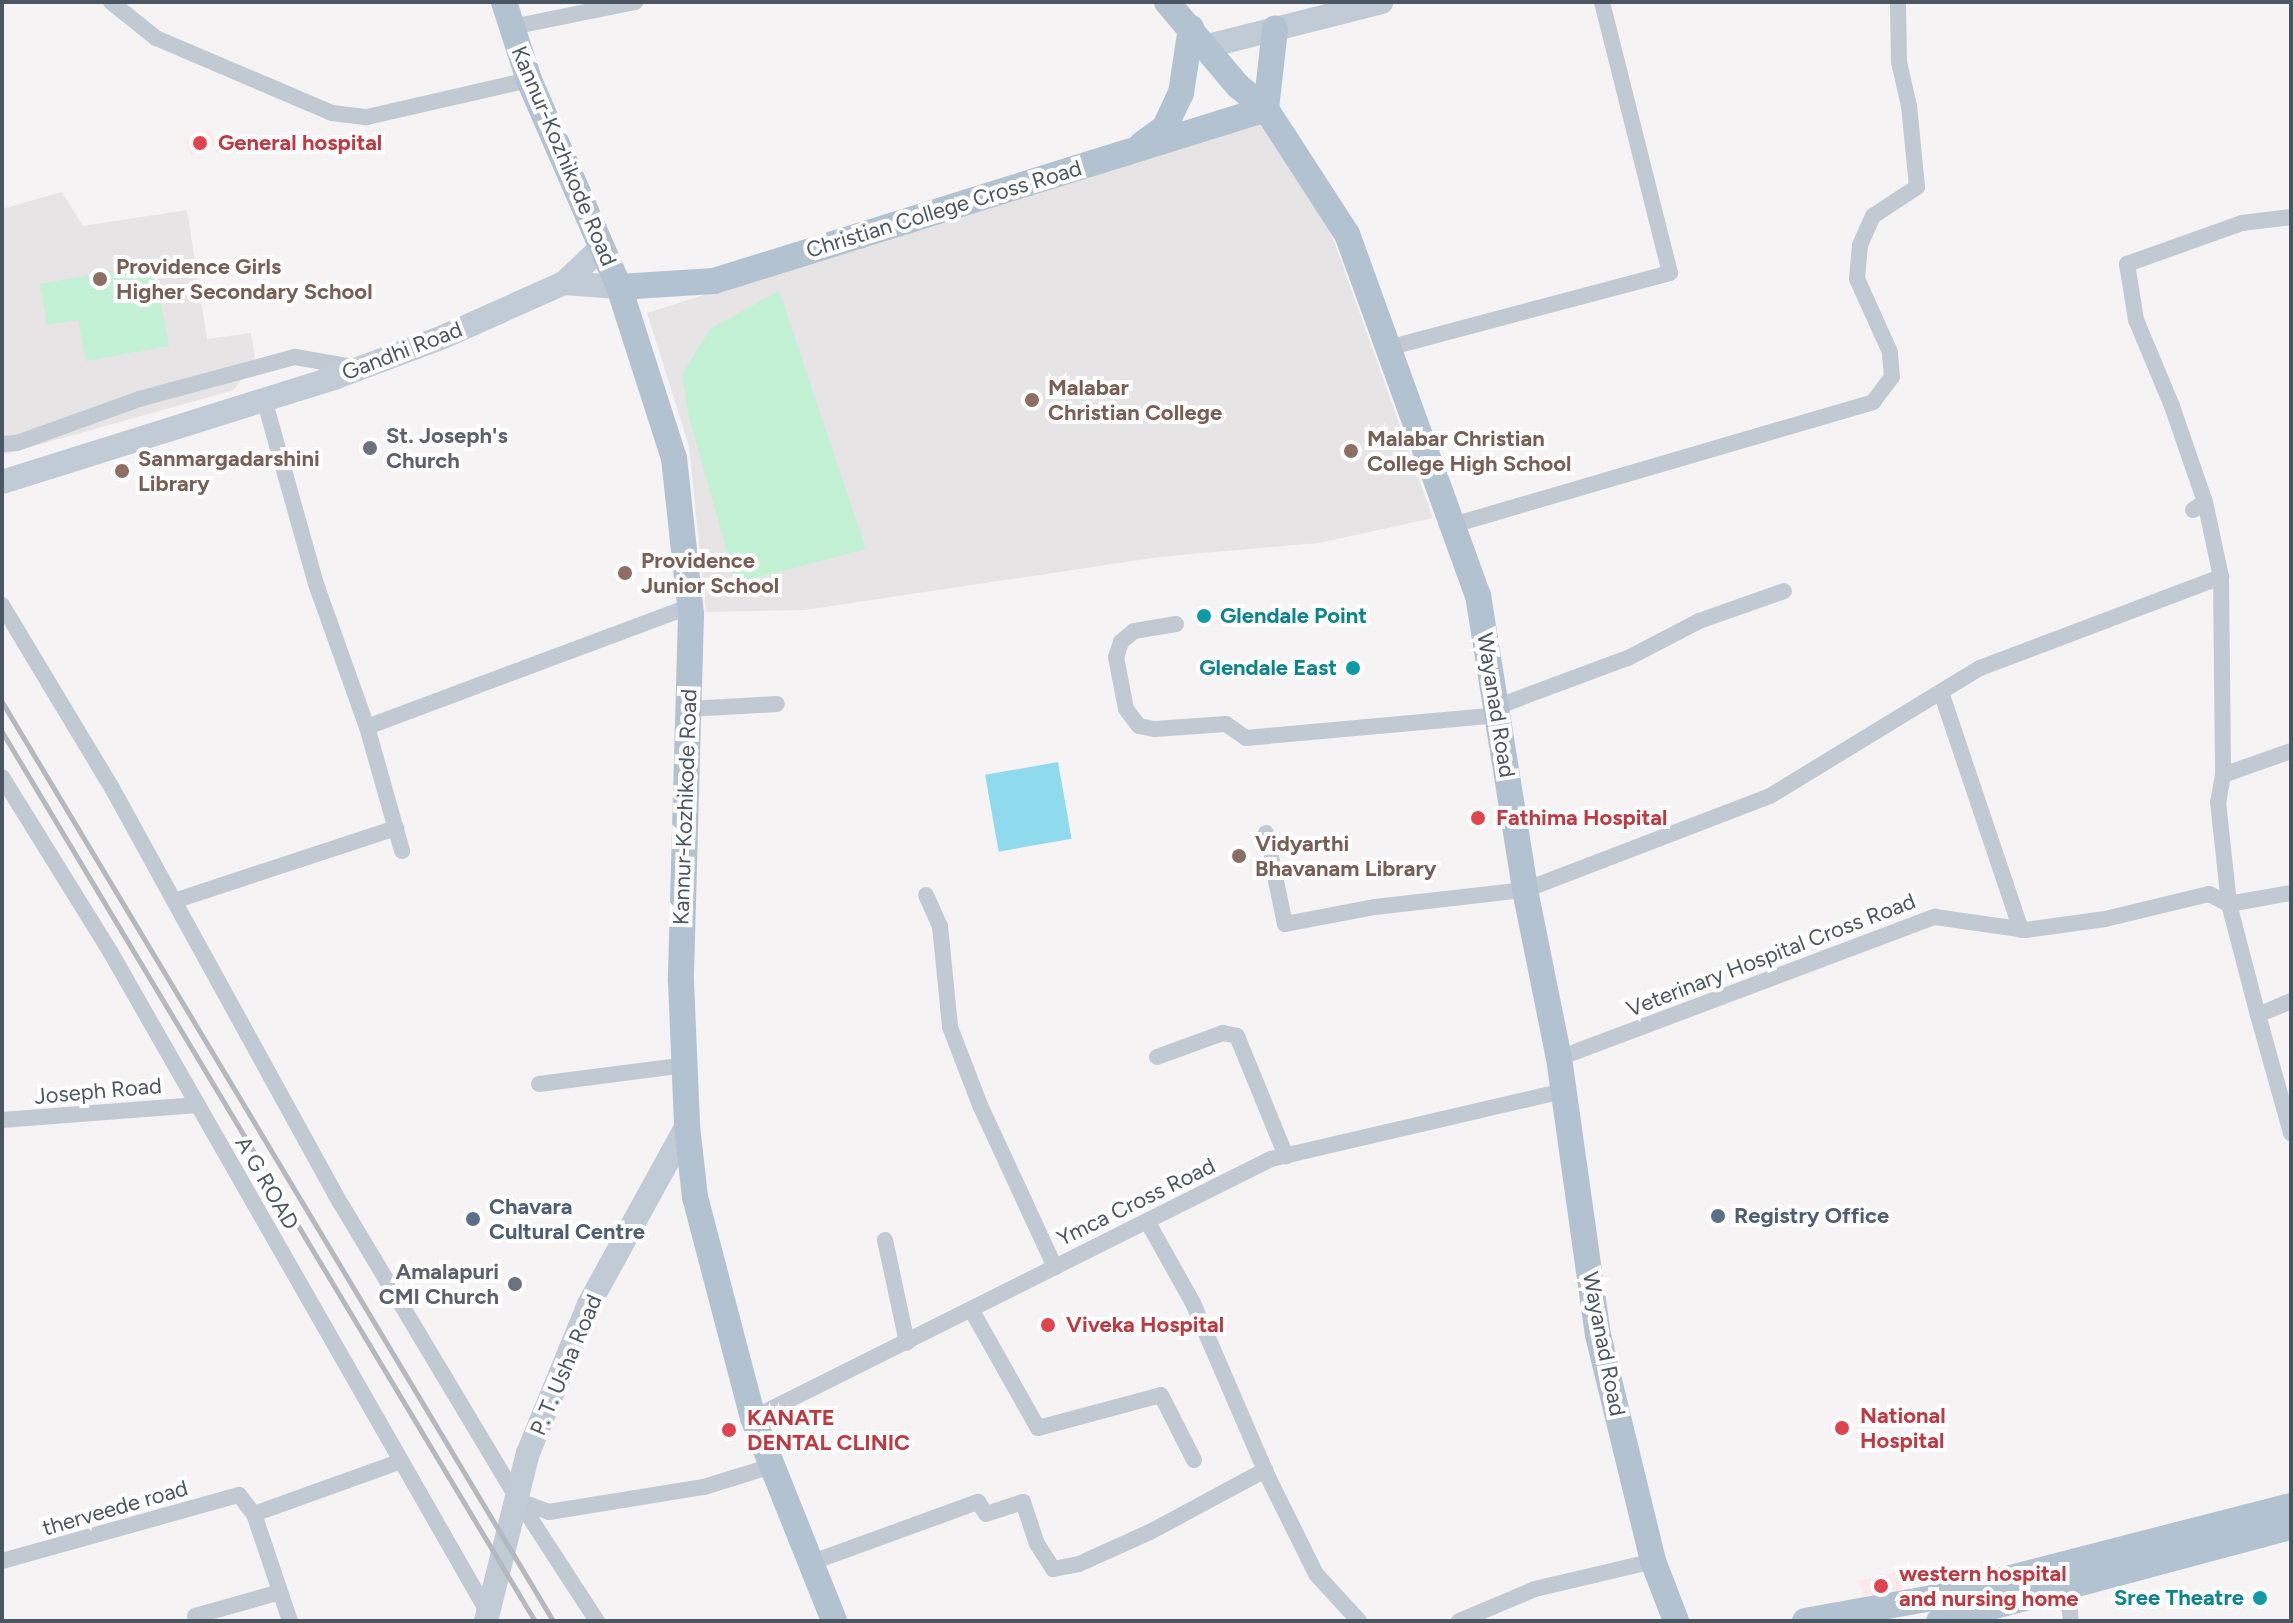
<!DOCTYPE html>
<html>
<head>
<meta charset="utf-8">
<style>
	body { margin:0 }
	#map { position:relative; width:2293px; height:1623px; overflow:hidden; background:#f5f3f3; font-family:Figtree,sans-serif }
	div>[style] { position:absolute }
	.education>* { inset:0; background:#e6e4e5 }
	.medical>* { inset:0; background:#fce8e6; transform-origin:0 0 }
	.green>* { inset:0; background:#c3f1d5 }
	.water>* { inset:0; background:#90daee; transform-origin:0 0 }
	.street>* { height:16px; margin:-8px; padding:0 8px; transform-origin:8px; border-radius:8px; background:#c1cad2 }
	.secondary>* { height:24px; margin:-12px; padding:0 12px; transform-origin:12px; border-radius:12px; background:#c1cbd6 }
	.primary>* { height:26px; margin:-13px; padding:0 13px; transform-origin:13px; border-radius:13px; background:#b3c2d1 }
	.rail>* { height:5px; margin:-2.5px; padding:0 2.5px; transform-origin:2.5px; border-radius:2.5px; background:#b5b8bd }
	.dots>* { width:22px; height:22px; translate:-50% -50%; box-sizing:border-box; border:4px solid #fff; border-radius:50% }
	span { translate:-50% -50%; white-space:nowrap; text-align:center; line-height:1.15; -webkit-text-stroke:8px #fff; paint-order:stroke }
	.health-label { font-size:22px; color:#be3a42; font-weight:700 }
	.left { translate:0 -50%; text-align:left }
	.street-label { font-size:22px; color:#4a5661 }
	.education-label { font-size:22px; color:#785e54; font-weight:700 }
	.worship-label { font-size:22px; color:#5b616d; font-weight:700 }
	.right { translate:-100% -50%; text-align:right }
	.culture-label { font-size:22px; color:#0d838f; font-weight:700 }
	.service-label { font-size:22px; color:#4e5e75; font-weight:700 }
	.frame { position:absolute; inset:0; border:4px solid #4a5661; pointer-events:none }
</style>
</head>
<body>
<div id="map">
	<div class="education">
		<div style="clip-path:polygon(1259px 120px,1330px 230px,1433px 518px,1319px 543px,1159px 557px,805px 610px,706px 612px,689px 446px,647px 313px)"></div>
		<div style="clip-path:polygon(62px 192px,83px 226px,187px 210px,207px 339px,251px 333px,255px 358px,234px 390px,2px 455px,2px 209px)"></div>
	</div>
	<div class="medical">
		<div style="left:209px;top:129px;width:17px;height:27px;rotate:65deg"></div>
		<div style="clip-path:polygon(1899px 1571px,1903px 1590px,1863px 1595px,1859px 1581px)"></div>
	</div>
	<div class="green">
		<div style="clip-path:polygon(154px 263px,169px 346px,86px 361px,78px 320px,47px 325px,40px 284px)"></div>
		<div style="clip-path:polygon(779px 291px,866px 549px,736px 583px,689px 417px,682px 375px,710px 329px)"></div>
	</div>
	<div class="water">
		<div style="left:1058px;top:762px;width:78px;height:74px;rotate:80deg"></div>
	</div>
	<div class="street">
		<div style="left:111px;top:2px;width:58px;rotate:38.7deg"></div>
		<div style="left:156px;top:38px;width:191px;rotate:23.1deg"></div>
		<div style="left:332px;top:113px;width:35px;rotate:7deg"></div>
		<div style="left:367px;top:117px;width:166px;rotate:-12.9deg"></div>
		<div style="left:512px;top:27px;width:126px;rotate:-11.5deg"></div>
		<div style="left:1388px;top:348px;width:292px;rotate:-14.9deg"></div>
		<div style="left:1670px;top:273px;width:279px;rotate:-104.1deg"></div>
		<div style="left:264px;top:399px;width:192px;rotate:74.3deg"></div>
		<div style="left:316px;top:584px;width:152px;rotate:70.4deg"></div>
		<div style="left:367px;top:727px;width:129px;rotate:74.2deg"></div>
		<div style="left:2px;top:444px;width:15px;rotate:-4deg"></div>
		<div style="left:17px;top:443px;width:130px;rotate:-19.8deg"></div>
		<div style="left:139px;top:399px;width:162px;rotate:-15.1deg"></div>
		<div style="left:295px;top:357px;width:64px;rotate:9.9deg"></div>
		<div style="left:2193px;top:510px;width:14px;rotate:-34deg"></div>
		<div style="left:2205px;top:502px;width:102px;rotate:-109deg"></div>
		<div style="left:2172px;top:406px;width:93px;rotate:-112.7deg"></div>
		<div style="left:2136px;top:320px;width:57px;rotate:-99.1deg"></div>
		<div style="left:2127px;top:264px;width:122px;rotate:-19.6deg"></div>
		<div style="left:2242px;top:223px;width:49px;rotate:-7deg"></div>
		<div style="left:1453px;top:525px;width:438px;rotate:-16.3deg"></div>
		<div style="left:1873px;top:402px;width:31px;rotate:-53deg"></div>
		<div style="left:1892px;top:377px;width:25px;rotate:-95deg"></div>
		<div style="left:1890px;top:352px;width:80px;rotate:-114.3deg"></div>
		<div style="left:1857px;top:279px;width:34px;rotate:-85deg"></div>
		<div style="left:1860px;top:245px;width:32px;rotate:-66deg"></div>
		<div style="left:1873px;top:216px;width:53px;rotate:-33.4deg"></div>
		<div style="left:1917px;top:187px;width:81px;rotate:-95.6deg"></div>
		<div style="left:1909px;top:106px;width:45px;rotate:-102.8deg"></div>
		<div style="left:1899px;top:62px;width:60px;rotate:-91deg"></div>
		<div style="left:2221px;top:577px;width:198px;rotate:89.4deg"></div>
		<div style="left:2px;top:605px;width:214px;rotate:59deg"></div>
		<div style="left:112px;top:788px;width:475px;rotate:61.2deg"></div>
		<div style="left:341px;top:1204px;width:346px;rotate:59.1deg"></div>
		<div style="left:519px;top:1501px;width:143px;rotate:57deg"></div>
		<div style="left:1176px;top:624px;width:43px;rotate:170.5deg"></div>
		<div style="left:1134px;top:631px;width:17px;rotate:140deg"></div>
		<div style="left:1121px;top:642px;width:16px;rotate:108deg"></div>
		<div style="left:1116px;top:657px;width:53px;rotate:79.1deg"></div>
		<div style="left:1126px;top:709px;width:21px;rotate:53deg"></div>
		<div style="left:1139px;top:726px;width:16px;rotate:11deg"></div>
		<div style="left:1155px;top:729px;width:71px;rotate:-4deg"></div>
		<div style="left:1226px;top:724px;width:24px;rotate:35deg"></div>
		<div style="left:1246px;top:738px;width:252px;rotate:-5.2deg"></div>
		<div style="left:1941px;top:692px;width:251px;rotate:71.4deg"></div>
		<div style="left:1496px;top:707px;width:141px;rotate:-20.4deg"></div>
		<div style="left:1628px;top:658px;width:80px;rotate:-27.5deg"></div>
		<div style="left:1699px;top:621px;width:90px;rotate:-19.4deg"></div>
		<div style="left:688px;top:709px;width:89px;rotate:-3.2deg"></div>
		<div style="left:367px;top:727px;width:345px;rotate:-20.5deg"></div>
		<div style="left:2291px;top:751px;width:72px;rotate:160.6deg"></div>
		<div style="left:2223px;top:775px;width:27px;rotate:100deg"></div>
		<div style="left:2218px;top:802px;width:103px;rotate:83.8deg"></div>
		<div style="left:2229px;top:904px;width:63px;rotate:-10.1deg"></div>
		<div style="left:2px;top:777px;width:207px;rotate:58.2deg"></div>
		<div style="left:111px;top:953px;width:760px;rotate:60.26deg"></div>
		<div style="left:1266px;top:833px;width:93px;rotate:78.2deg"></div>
		<div style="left:1285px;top:924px;width:92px;rotate:-10.7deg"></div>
		<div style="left:1375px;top:907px;width:151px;rotate:-6.5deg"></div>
		<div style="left:1525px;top:890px;width:262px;rotate:-21deg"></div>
		<div style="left:1770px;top:796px;width:246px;rotate:-31.4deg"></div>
		<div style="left:1980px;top:668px;width:258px;rotate:-20.7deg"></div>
		<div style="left:2221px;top:577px;width:77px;rotate:-102deg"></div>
		<div style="left:926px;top:895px;width:34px;rotate:66deg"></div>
		<div style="left:940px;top:926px;width:101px;rotate:84.3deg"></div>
		<div style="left:950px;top:1027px;width:84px;rotate:69deg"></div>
		<div style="left:980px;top:1105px;width:179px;rotate:65.2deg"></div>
		<div style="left:174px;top:901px;width:234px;rotate:-18.2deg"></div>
		<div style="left:2258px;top:1015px;width:123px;rotate:74.4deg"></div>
		<div style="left:1157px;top:1057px;width:70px;rotate:-20deg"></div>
		<div style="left:1223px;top:1033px;width:14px;rotate:12deg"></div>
		<div style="left:1237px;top:1036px;width:130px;rotate:67.8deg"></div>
		<div style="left:1559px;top:1058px;width:402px;rotate:-20.6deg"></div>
		<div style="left:1935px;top:917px;width:92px;rotate:8.1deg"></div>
		<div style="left:2026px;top:930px;width:80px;rotate:-7.9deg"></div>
		<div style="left:2105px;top:919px;width:107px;rotate:-13.5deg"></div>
		<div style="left:2209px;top:894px;width:22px;rotate:27deg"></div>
		<div style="left:2229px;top:904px;width:115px;rotate:75.4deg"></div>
		<div style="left:2258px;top:1015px;width:36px;rotate:-23deg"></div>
		<div style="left:539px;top:1084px;width:147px;rotate:-7.4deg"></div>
		<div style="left:2px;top:1120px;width:196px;rotate:-4.4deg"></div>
		<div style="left:1147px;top:1221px;width:94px;rotate:60.7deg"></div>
		<div style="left:1193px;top:1303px;width:189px;rotate:66.7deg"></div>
		<div style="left:1268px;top:1477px;width:108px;rotate:63.7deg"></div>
		<div style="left:1316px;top:1574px;width:64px;rotate:47.5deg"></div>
		<div style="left:885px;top:1240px;width:105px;rotate:77.9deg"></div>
		<div style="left:972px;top:1311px;width:134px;rotate:60.6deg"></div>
		<div style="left:1038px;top:1428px;width:127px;rotate:-15deg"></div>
		<div style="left:1161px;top:1395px;width:73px;rotate:63.1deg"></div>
		<div style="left:753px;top:1418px;width:579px;rotate:-26.57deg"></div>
		<div style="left:1271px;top:1159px;width:300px;rotate:-13.1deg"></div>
		<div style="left:519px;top:1501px;width:32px;rotate:20deg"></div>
		<div style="left:549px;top:1512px;width:157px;rotate:-9.2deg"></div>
		<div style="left:704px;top:1487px;width:71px;rotate:-17.2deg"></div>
		<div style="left:254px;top:1514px;width:156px;rotate:-19.8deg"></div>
		<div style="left:2px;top:1561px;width:246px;rotate:-15.6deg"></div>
		<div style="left:239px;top:1495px;width:24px;rotate:52deg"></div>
		<div style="left:254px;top:1514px;width:113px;rotate:71.4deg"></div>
		<div style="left:810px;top:1563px;width:179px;rotate:-20deg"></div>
		<div style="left:978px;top:1502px;width:14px;rotate:56deg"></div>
		<div style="left:986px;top:1514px;width:39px;rotate:-18deg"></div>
		<div style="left:1023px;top:1502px;width:44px;rotate:71.6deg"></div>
		<div style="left:1037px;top:1544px;width:30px;rotate:57deg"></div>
		<div style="left:1053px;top:1569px;width:26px;rotate:-11deg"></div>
		<div style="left:1079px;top:1564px;width:78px;rotate:-24.3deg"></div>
		<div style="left:1150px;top:1532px;width:131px;rotate:-28.3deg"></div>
		<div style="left:2068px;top:1589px;width:32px;rotate:85deg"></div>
		<div style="left:195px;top:1616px;width:85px;rotate:-15.7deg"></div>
		<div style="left:1459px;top:1621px;width:82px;rotate:-22.8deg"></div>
		<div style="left:1535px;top:1589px;width:121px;rotate:-13.3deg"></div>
	</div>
	<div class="secondary">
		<div style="left:1208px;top:46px;width:179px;rotate:-14.2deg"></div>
		<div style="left:564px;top:283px;width:55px;rotate:4.2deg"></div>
		<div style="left:2px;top:482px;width:348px;rotate:-17.4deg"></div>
		<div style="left:334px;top:378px;width:116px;rotate:-20.6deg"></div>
		<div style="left:443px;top:337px;width:133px;rotate:-24.1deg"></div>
		<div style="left:564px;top:283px;width:52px;rotate:-43.5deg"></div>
		<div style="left:486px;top:1621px;width:173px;rotate:-76deg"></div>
		<div style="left:528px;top:1453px;width:161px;rotate:-67.7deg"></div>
		<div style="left:589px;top:1304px;width:203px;rotate:-61.2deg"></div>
	</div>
	<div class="primary">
		<div style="left:504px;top:2px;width:82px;rotate:72.2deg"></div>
		<div style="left:529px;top:80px;width:226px;rotate:66.5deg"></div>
		<div style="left:619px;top:287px;width:180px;rotate:72.2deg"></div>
		<div style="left:674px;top:458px;width:158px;rotate:83.8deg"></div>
		<div style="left:691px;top:615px;width:366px;rotate:91.6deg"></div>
		<div style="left:681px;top:981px;width:145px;rotate:87.6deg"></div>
		<div style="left:687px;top:1126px;width:71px;rotate:83.6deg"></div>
		<div style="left:695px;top:1197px;width:228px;rotate:75.3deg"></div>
		<div style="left:753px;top:1418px;width:219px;rotate:68.2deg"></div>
		<div style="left:1167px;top:2px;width:110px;rotate:49.8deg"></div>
		<div style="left:1238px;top:86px;width:36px;rotate:39deg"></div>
		<div style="left:1266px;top:109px;width:149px;rotate:57.1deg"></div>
		<div style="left:1347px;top:234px;width:384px;rotate:70.1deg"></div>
		<div style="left:1478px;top:595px;width:299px;rotate:80.9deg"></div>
		<div style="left:1525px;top:890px;width:171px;rotate:78.6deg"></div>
		<div style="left:1559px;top:1058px;width:280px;rotate:82deg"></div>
		<div style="left:1598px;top:1335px;width:233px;rotate:76.3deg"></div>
		<div style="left:1653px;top:1561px;width:64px;rotate:69deg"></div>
		<div style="left:1266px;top:109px;width:81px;rotate:-83.6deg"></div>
		<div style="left:1142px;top:144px;width:29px;rotate:-36deg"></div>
		<div style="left:1165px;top:127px;width:38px;rotate:-65deg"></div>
		<div style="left:1181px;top:93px;width:66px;rotate:-81.3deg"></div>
		<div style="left:619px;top:287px;width:95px;rotate:-3.6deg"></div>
		<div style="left:714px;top:281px;width:578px;rotate:-17.31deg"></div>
		<div style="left:1805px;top:1621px;width:129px;rotate:-10.3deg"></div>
		<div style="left:1932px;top:1598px;width:371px;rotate:-14.4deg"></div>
		<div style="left:1939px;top:1621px;width:364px;rotate:-15deg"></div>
	</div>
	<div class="rail">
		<div style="left:2px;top:702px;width:1072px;rotate:59.05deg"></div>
		<div style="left:2px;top:732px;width:1037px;rotate:59.06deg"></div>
	</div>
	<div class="dots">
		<div style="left:200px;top:143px;background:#e0444e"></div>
		<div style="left:100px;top:279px;background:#8d6e63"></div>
		<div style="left:1032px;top:400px;background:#8d6e63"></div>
		<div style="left:370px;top:448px;background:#6b7280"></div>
		<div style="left:1351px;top:451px;background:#8d6e63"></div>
		<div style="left:122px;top:471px;background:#8d6e63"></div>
		<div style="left:625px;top:573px;background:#8d6e63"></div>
		<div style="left:1204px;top:616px;background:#0f9aa8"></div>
		<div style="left:1353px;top:668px;background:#0f9aa8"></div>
		<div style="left:1478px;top:818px;background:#e0444e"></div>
		<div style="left:1239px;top:856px;background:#8d6e63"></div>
		<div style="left:1718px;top:1216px;background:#5c6f8a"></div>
		<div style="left:473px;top:1219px;background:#5c6f8a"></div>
		<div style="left:515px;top:1284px;background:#6b7280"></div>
		<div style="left:1048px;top:1325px;background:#e0444e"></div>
		<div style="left:1842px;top:1428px;background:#e0444e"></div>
		<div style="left:729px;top:1430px;background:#e0444e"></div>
		<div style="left:1881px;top:1586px;background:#e0444e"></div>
		<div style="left:2260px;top:1598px;background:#0f9aa8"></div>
	</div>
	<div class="health-label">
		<span class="left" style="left:218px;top:143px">General hospital</span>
		<span class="left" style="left:1496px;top:818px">Fathima Hospital</span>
		<span class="left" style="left:1066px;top:1325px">Viveka Hospital</span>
		<span class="left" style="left:1860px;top:1428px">National<br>Hospital</span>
		<span class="left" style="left:747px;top:1430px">KANATE<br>DENTAL CLINIC</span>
		<span class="left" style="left:1899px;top:1586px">western hospital<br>and nursing home</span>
	</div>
	<div class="street-label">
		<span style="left:564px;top:156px;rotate:67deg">Kannur-Kozhikode Road</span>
		<span style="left:944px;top:209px;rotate:-17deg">Christian College Cross Road</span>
		<span style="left:402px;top:351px;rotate:-21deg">Gandhi Road</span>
		<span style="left:1496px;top:705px;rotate:81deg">Wayanad Road</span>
		<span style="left:685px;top:807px;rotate:-88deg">Kannur-Kozhikode Road</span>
		<span style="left:1771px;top:955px;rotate:-21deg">Veterinary Hospital Cross Road</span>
		<span style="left:98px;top:1091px;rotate:-5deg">Joseph Road</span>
		<span style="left:267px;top:1183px;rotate:60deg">A G ROAD</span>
		<span style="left:1136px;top:1202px;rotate:-26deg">Ymca Cross Road</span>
		<span style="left:1604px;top:1344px;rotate:79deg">Wayanad Road</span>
		<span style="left:566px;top:1365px;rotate:-67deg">P. T. Usha Road</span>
		<span style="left:115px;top:1508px;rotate:-16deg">therveede road</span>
	</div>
	<div class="education-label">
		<span class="left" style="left:116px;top:279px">Providence Girls<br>Higher Secondary School</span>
		<span class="left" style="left:1048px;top:400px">Malabar<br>Christian College</span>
		<span class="left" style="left:1367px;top:451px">Malabar Christian<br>College High School</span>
		<span class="left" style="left:138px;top:471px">Sanmargadarshini<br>Library</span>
		<span class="left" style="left:641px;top:573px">Providence<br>Junior School</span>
		<span class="left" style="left:1255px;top:856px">Vidyarthi<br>Bhavanam Library</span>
	</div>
	<div class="worship-label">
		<span class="left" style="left:386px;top:448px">St. Joseph's<br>Church</span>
		<span class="right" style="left:499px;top:1284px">Amalapuri<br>CMI Church</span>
	</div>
	<div class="culture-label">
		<span class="left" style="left:1220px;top:616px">Glendale Point</span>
		<span class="right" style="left:1337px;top:668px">Glendale East</span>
		<span class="right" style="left:2244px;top:1598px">Sree Theatre</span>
	</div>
	<div class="service-label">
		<span class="left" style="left:489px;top:1219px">Chavara<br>Cultural Centre</span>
		<span class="left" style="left:1734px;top:1216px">Registry Office</span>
	</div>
	<div class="frame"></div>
</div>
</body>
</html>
